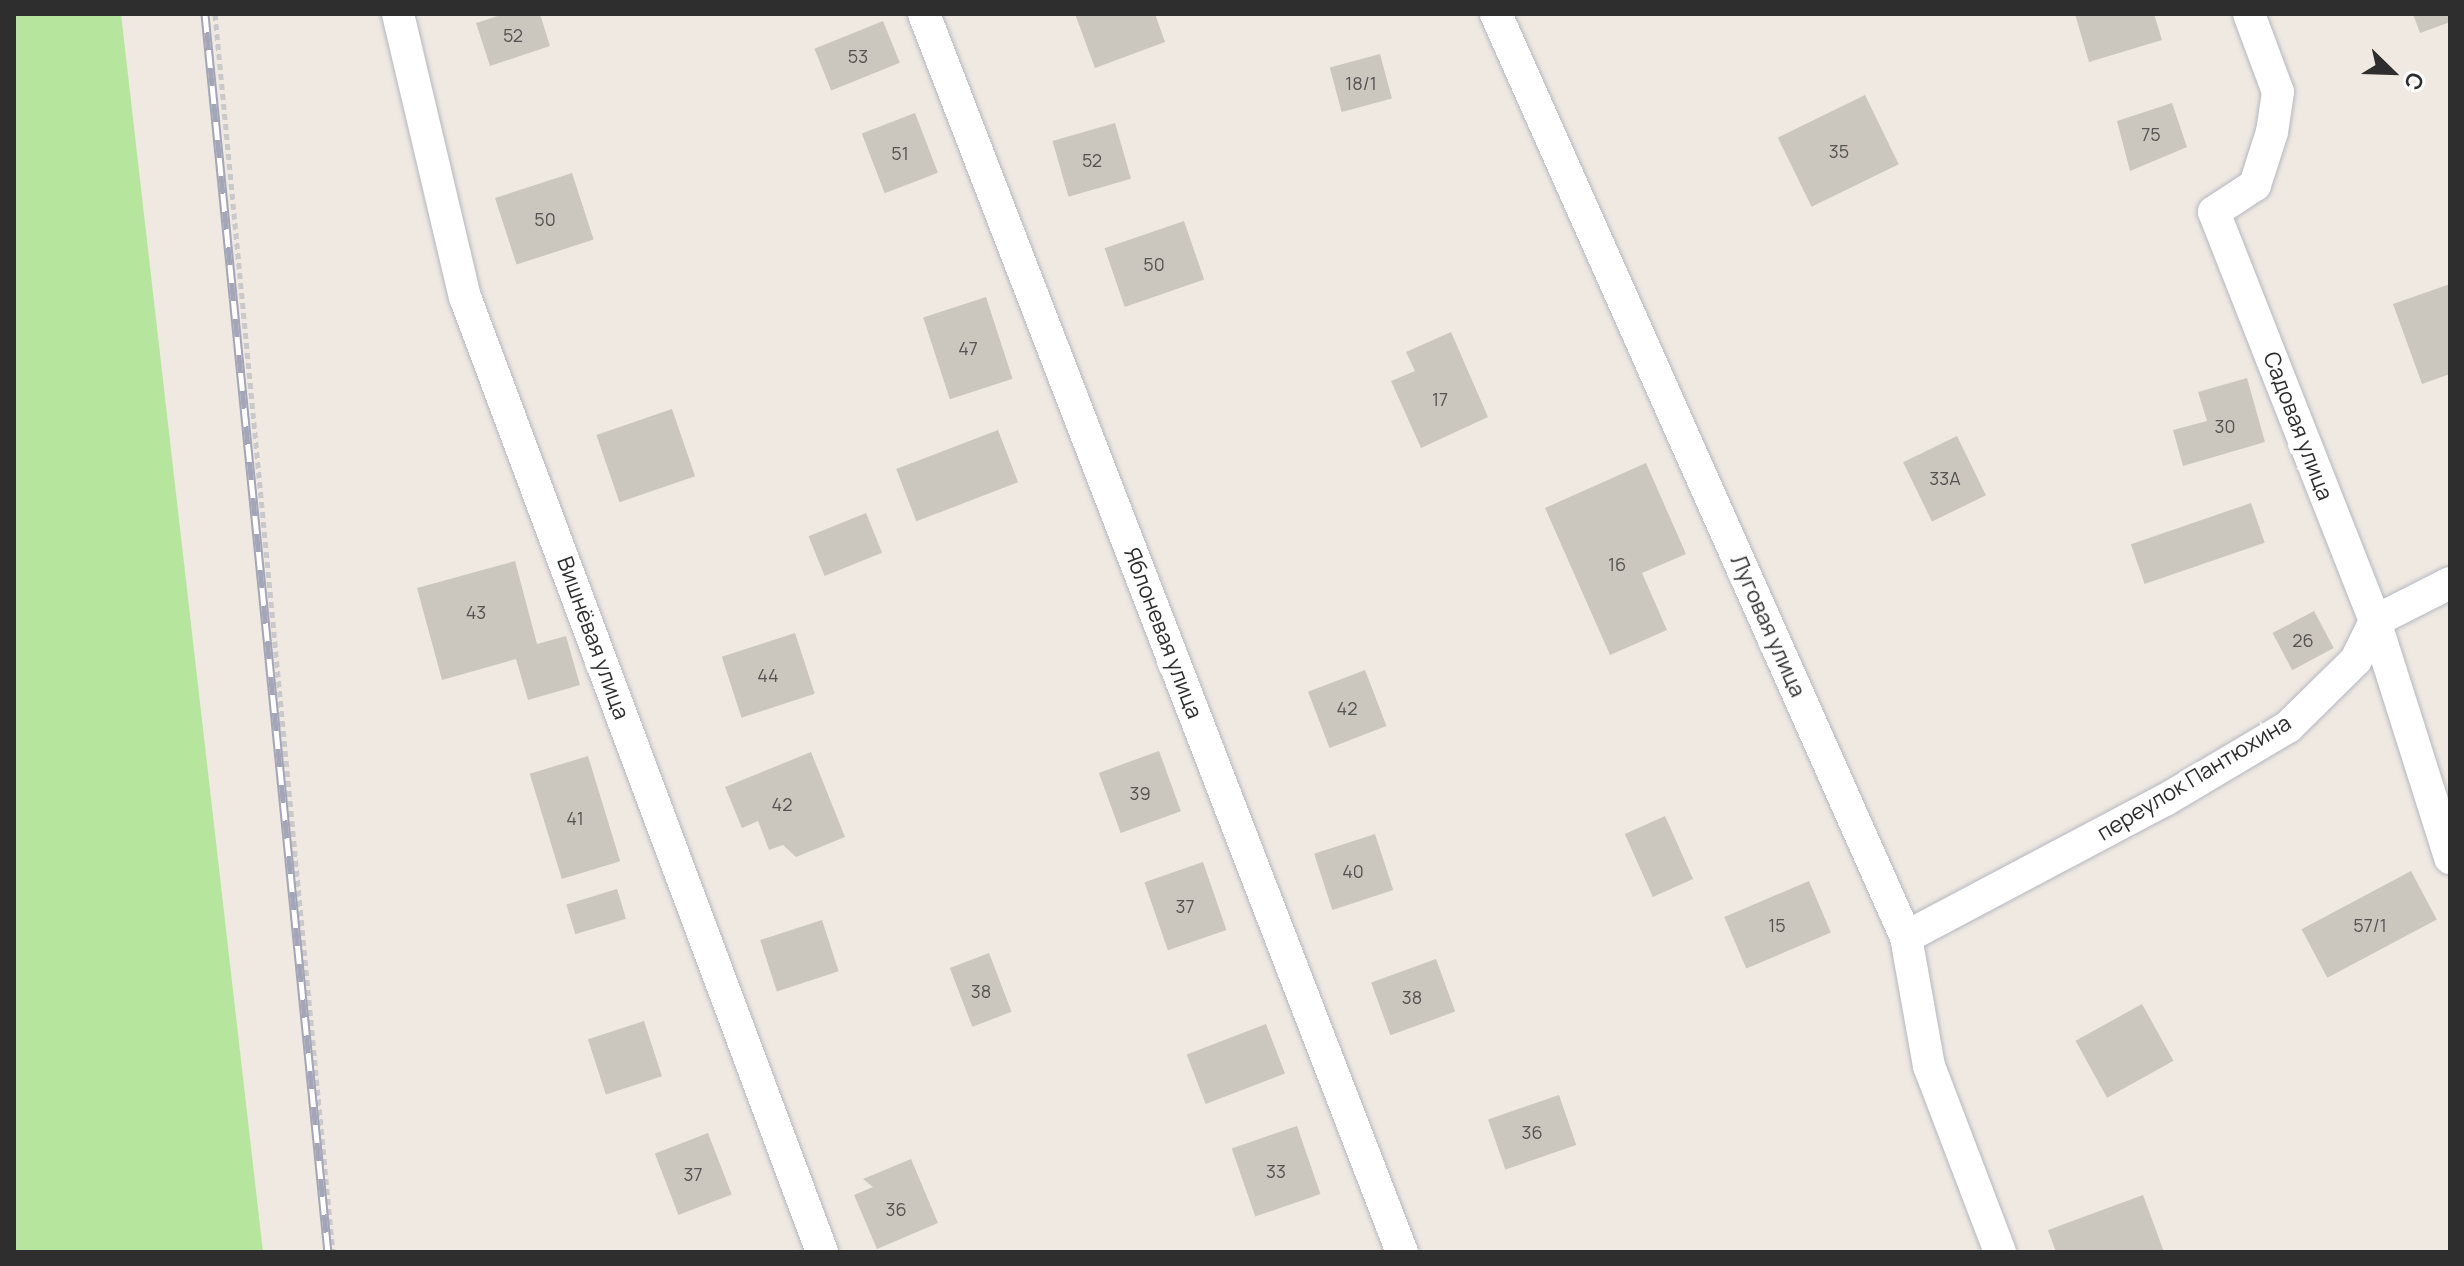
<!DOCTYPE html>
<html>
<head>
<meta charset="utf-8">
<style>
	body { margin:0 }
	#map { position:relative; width:2464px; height:1266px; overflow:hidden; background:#efe9e1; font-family:Manrope,sans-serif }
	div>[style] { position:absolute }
	.green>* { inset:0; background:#b6e59e }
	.building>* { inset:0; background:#cbc7bf; transform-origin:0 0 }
	.path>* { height:5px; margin-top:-2.5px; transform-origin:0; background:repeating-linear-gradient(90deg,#c9c9c9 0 6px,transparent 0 10px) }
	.roads { filter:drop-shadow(0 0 2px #b4b7c1) drop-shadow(0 0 2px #b4b7c1) }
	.minor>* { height:32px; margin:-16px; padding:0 16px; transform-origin:16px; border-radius:16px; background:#fff }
	.rail>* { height:9px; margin-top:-4.5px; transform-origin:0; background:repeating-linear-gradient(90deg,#fff 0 18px,#a3a6b8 0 36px); box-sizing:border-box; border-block:2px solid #a3a6b8 }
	span { translate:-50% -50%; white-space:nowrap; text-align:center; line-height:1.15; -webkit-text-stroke:8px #fff; paint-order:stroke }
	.number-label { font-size:18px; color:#555452 }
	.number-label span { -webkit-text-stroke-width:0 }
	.street-label { font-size:22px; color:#2e2e2e }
	.frame { position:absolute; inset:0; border:16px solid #2e2e2e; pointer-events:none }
	.north { position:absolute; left:2352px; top:32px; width:80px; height:80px; -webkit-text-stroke:6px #fff; paint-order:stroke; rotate:113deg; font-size:22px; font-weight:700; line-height:32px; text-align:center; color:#2e2e2e }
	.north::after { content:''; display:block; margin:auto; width:28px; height:36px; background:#2e2e2e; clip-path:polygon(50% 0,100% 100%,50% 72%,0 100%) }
</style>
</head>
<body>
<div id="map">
	<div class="green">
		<div style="clip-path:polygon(14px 14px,121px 14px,263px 1252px,14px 1252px)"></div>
	</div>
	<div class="building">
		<div style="clip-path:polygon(504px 14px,540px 14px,550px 46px,490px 66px,476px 23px)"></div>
		<div style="clip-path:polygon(1075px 14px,1155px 14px,1165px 42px,1095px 68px)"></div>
		<div style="clip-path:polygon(2075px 14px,2154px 14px,2162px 40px,2089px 62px)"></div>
		<div style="clip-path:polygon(2413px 14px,2450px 14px,2450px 22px,2420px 33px)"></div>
		<div style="left:883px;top:21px;width:45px;height:74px;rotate:68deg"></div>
		<div style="left:1380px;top:54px;width:46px;height:52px;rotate:75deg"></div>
		<div style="left:1865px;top:95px;width:77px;height:97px;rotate:64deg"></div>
		<div style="clip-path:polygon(2172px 103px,2187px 147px,2130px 171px,2117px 121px)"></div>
		<div style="left:915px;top:113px;width:64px;height:57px;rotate:69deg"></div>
		<div style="left:1115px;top:123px;width:58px;height:65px;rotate:74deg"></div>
		<div style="left:572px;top:173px;width:70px;height:81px;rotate:72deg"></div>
		<div style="left:1184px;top:221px;width:62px;height:84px;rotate:71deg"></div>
		<div style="clip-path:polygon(2450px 284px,2450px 374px,2422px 384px,2393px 304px)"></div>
		<div style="left:986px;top:297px;width:86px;height:66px;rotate:72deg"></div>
		<div style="clip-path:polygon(1451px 332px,1488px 417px,1421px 448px,1391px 381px,1415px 371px,1406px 352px)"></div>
		<div style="clip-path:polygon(2247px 378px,2265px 442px,2183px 466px,2173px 430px,2207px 421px,2198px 392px)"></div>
		<div style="left:672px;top:409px;width:71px;height:80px;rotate:71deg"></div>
		<div style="left:998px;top:430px;width:56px;height:109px;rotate:69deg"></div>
		<div style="left:1957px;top:436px;width:66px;height:60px;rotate:64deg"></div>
		<div style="clip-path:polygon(1646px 463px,1686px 554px,1642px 573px,1667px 630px,1610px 655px,1545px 508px)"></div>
		<div style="left:2251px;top:503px;width:42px;height:127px;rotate:71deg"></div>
		<div style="left:866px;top:513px;width:43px;height:62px;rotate:68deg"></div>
		<div style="clip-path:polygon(515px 561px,537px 644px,566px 636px,580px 685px,528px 700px,516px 659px,442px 680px,417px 588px)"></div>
		<div style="left:2314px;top:611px;width:42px;height:47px;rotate:62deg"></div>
		<div style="left:795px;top:633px;width:64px;height:77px;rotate:72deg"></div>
		<div style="left:1365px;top:670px;width:60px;height:61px;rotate:69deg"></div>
		<div style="left:1159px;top:751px;width:64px;height:64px;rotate:70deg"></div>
		<div style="clip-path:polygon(811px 752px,845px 837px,796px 857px,783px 845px,769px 850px,758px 821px,742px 828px,725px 787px)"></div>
		<div style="left:588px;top:756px;width:110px;height:61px;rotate:73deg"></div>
		<div style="left:1665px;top:816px;width:69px;height:44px;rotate:66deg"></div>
		<div style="left:1375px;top:834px;width:59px;height:64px;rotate:72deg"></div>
		<div style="left:1203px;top:862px;width:72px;height:62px;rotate:71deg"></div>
		<div style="left:2411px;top:871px;width:55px;height:124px;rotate:62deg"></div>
		<div style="left:1809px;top:881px;width:56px;height:92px;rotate:67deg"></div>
		<div style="left:617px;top:889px;width:31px;height:53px;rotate:73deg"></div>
		<div style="left:822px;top:920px;width:54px;height:65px;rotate:72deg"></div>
		<div style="left:989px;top:953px;width:63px;height:42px;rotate:69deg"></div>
		<div style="left:1436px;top:959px;width:56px;height:69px;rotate:70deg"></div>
		<div style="left:2142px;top:1004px;width:65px;height:76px;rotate:61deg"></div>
		<div style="left:644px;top:1021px;width:58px;height:59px;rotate:72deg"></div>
		<div style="left:1266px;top:1024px;width:53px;height:85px;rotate:69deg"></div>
		<div style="left:1559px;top:1095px;width:53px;height:75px;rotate:71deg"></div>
		<div style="left:1297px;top:1126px;width:72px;height:69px;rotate:71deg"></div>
		<div style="left:708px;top:1133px;width:66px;height:57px;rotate:69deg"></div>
		<div style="clip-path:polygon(911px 1159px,938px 1223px,877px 1249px,854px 1195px,873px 1187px,863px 1179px)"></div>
		<div style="clip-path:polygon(2143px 1195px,2164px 1252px,2056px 1252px,2048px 1230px)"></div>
	</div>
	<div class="path">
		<div style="left:215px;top:14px;width:1244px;rotate:84.56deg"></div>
	</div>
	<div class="roads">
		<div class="minor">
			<div style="left:398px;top:14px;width:291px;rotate:76.7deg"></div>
			<div style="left:465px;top:297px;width:1020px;rotate:69.5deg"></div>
			<div style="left:924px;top:14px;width:1327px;rotate:68.89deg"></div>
			<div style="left:1496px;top:14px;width:1010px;rotate:66.05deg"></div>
			<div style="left:1906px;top:937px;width:131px;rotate:79.9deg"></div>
			<div style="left:1929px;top:1066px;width:199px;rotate:69.1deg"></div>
			<div style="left:2249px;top:14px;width:83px;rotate:69.6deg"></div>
			<div style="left:2278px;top:92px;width:40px;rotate:98.5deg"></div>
			<div style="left:2272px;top:132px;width:56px;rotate:107.8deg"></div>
			<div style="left:2255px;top:185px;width:49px;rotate:146.6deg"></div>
			<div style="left:2214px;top:212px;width:440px;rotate:68.5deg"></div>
			<div style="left:2375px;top:621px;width:249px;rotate:72.4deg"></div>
			<div style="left:1906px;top:937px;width:293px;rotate:-27.9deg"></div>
			<div style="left:2165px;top:800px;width:143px;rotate:-30.7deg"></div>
			<div style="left:2288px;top:727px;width:95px;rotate:-44.6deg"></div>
			<div style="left:2356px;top:660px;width:43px;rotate:-64deg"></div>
			<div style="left:2375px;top:621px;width:84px;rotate:-26.9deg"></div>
		</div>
	</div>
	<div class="rail">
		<div style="left:205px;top:14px;width:1244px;rotate:84.33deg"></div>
	</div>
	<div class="number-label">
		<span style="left:513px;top:35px">52</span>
		<span style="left:858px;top:56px">53</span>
		<span style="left:1361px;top:83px">18/1</span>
		<span style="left:2151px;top:134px">75</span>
		<span style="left:1839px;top:151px">35</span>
		<span style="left:900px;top:153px">51</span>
		<span style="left:1092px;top:160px">52</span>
		<span style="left:545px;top:219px">50</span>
		<span style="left:1154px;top:264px">50</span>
		<span style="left:968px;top:348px">47</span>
		<span style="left:1440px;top:399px">17</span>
		<span style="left:2225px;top:426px">30</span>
		<span style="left:1945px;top:478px">33А</span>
		<span style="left:1617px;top:564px">16</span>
		<span style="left:476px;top:612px">43</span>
		<span style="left:2303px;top:640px">26</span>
		<span style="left:768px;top:675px">44</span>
		<span style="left:1347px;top:708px">42</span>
		<span style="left:1140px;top:793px">39</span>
		<span style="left:782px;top:804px">42</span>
		<span style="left:575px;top:818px">41</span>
		<span style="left:1353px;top:871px">40</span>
		<span style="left:1185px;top:906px">37</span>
		<span style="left:1777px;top:925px">15</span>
		<span style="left:2370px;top:925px">57/1</span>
		<span style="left:981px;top:991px">38</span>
		<span style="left:1412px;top:997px">38</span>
		<span style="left:1532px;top:1132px">36</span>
		<span style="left:1276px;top:1171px">33</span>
		<span style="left:693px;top:1174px">37</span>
		<span style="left:896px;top:1209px">36</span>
	</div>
	<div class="street-label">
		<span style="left:2298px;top:426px;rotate:69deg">Садовая улица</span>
		<span style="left:1768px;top:626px;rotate:66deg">Луговая улица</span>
		<span style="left:1163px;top:633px;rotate:69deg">Яблоневая улица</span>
		<span style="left:593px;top:638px;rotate:70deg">Вишнёвая улица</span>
		<span style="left:2194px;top:778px;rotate:-31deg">переулок Пантюхина</span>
	</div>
	<div class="frame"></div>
	<div class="north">С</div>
</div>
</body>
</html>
